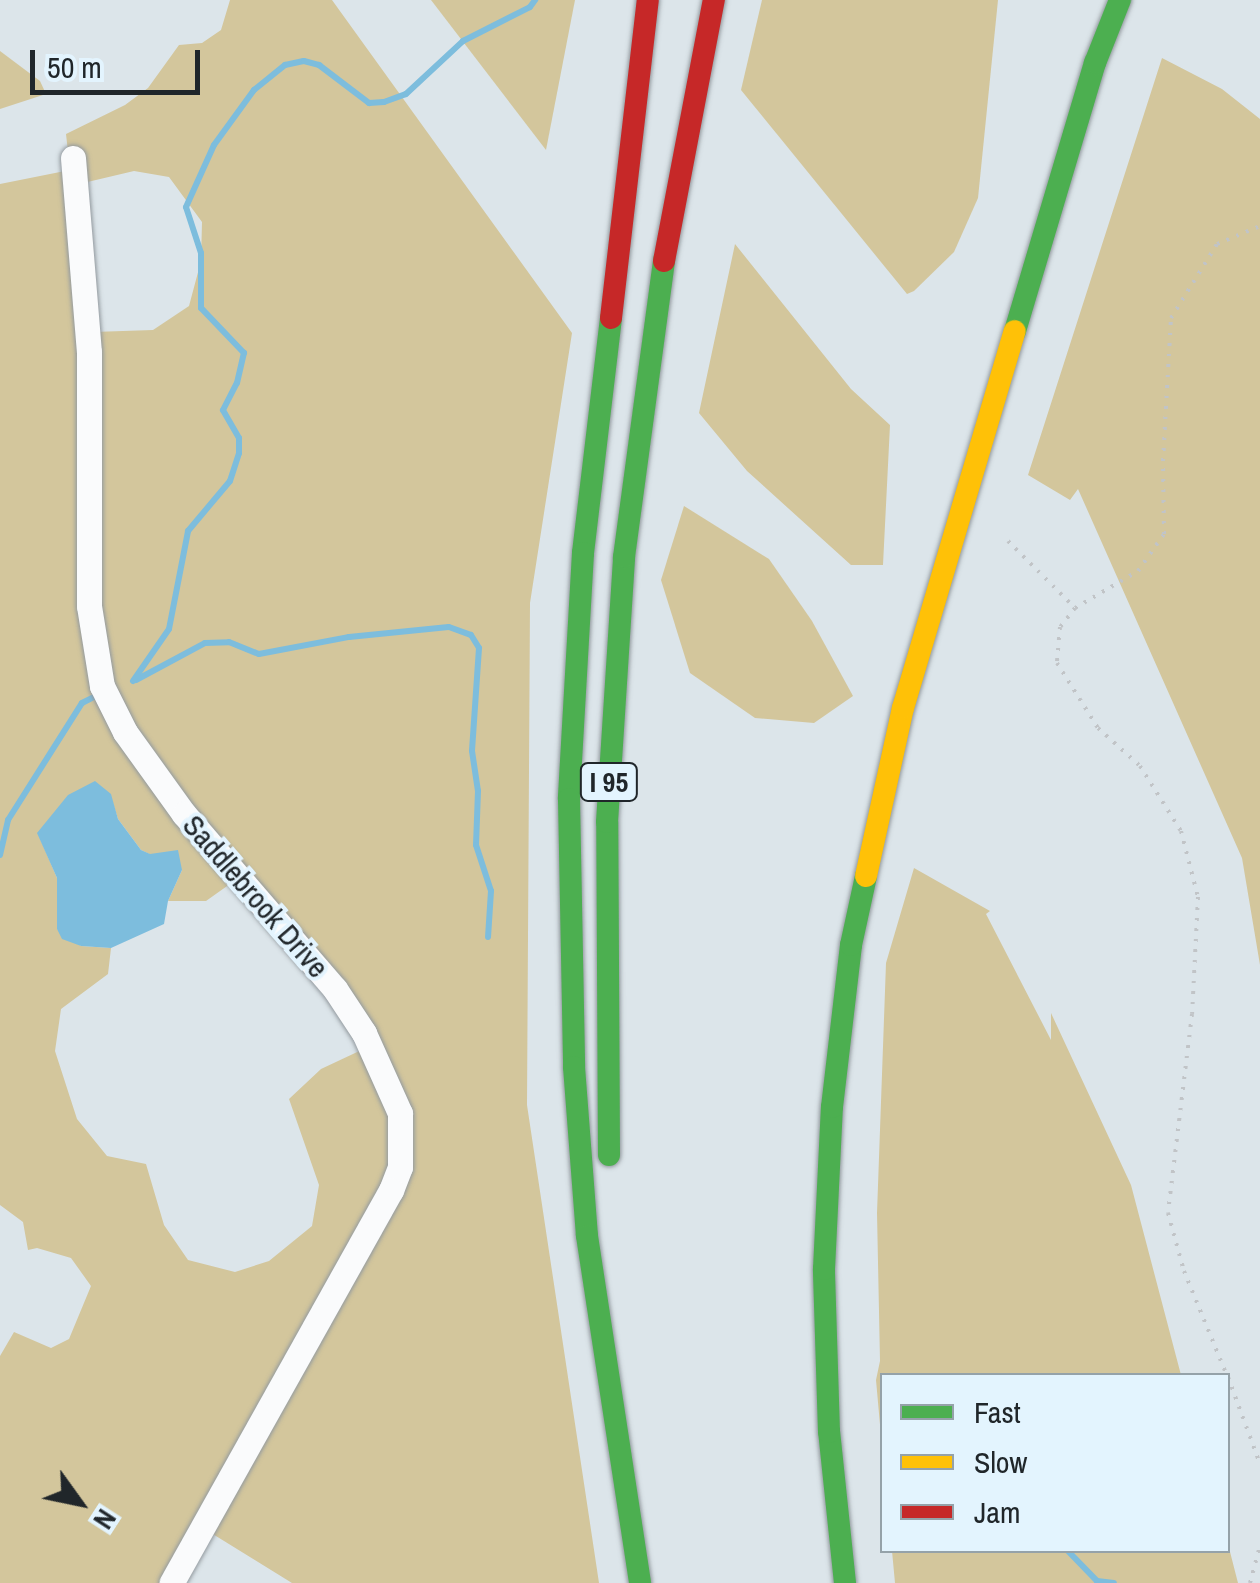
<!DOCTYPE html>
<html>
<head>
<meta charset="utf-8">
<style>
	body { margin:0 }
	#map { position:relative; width:1260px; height:1583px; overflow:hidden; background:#dce5ea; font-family:"Archivo Narrow",sans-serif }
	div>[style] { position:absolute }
	.forest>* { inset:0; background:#d3c69c }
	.water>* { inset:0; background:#7dbddd }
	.stream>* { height:6px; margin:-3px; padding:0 3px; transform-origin:3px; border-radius:3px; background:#7dbddd }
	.path>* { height:4px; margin-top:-2px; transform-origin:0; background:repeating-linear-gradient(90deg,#c1c4c7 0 2.5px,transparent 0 10.5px) }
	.roads { filter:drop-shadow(0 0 2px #939a9f) drop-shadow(0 0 2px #939a9f) }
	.street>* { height:25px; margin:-12.5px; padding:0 12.5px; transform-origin:12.5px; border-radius:12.5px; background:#fafbfc }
	.fast>* { height:22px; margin:-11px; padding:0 11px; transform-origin:11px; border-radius:11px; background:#4caf50 }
	.slow>* { height:22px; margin:-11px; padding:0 11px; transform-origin:11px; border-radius:11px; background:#ffc107 }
	.jam>* { height:22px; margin:-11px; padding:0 11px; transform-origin:11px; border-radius:11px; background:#c62828 }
	span { translate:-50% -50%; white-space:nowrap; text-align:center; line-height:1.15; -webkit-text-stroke:8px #e3f4fe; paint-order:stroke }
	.shield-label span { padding:2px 8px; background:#e3f4fe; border:2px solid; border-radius:8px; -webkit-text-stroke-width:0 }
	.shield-label { font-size:28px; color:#20262a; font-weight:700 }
	.street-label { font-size:30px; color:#20262a }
	.legend { position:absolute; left:880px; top:1373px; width:350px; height:180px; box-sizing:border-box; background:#e3f4fe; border:2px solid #95a2a9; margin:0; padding:12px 18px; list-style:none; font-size:30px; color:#20262a }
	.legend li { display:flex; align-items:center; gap:20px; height:50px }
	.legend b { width:50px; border:2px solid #95a2a9 }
	.north { position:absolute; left:30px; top:1453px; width:100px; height:100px; -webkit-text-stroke:8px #e3f4fe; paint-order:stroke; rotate:123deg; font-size:28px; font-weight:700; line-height:40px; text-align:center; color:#20262a }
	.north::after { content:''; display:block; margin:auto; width:35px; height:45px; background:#20262a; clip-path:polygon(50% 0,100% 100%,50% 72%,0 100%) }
	.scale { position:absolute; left:30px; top:50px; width:170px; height:45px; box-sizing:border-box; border:5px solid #20262a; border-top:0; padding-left:12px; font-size:30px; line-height:35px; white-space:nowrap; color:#20262a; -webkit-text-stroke:8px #e3f4fe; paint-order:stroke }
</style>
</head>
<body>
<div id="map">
	<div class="forest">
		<div style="clip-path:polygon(evenodd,230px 0,332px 0,572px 333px,530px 603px,527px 1105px,599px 1583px,292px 1583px,203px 1528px,168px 1583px,0 1583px,0 1356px,14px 1332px,51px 1348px,69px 1339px,91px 1286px,71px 1258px,37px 1248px,28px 1250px,23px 1222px,0 1205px,0 184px,70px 170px,66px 134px,125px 105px,148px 88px,179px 45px,202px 43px,221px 30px,230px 0,134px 171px,169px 177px,202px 222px,201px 261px,189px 306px,153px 330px,93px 332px,79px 184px,134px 171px,230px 0,110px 794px,118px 819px,141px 850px,182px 870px,168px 901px,206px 901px,237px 879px,370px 1046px,321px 1069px,289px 1099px,319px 1185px,312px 1226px,269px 1261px,235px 1272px,188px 1260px,164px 1225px,146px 1164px,107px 1156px,77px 1119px,55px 1051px,61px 1009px,108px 974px,111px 948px,81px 946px,57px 929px,57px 878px,39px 836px,110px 794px)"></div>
		<div style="clip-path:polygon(431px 0,575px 0,546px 150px)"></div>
		<div style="clip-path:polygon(762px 0,998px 0,978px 198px,954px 252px,914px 291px,907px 294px,741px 90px)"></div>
		<div style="clip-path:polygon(0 51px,40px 81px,46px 94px,0 109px)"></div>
		<div style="clip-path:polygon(1162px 58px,1222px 89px,1260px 119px,1260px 965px,1242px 858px,1078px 489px,1070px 500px,1028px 475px)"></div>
		<div style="clip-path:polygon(735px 244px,851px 389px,890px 425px,883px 565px,851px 565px,747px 471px,699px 413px)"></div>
		<div style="clip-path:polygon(684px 506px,769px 559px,812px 621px,853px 696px,814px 723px,755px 718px,690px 673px,661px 580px)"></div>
		<div style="clip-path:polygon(914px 868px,990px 911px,986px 914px,1051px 1040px,1051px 1013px,1131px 1185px,1181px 1375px,882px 1376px,882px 1447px,876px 1380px,880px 1361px,877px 1213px,886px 963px)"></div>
		<div style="clip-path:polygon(1228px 1544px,1238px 1583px,895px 1583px,892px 1551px,1228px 1550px)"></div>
	</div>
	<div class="water">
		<div style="clip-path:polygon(95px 781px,111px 794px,118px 819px,141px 850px,150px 854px,178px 850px,182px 870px,168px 901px,164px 924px,111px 948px,81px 946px,62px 939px,57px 929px,57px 878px,37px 833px,68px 795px)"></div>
	</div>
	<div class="stream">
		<div style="left:136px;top:680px;width:78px;rotate:-28.2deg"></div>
		<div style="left:205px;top:643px;width:24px;rotate:-2deg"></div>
		<div style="left:229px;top:642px;width:32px;rotate:22deg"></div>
		<div style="left:259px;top:654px;width:92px;rotate:-10.7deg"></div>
		<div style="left:349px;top:637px;width:100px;rotate:-5.7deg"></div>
		<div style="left:449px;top:627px;width:23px;rotate:20deg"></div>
		<div style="left:471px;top:635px;width:15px;rotate:58deg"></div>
		<div style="left:479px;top:648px;width:103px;rotate:93.9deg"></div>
		<div style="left:472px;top:751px;width:40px;rotate:81.5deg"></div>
		<div style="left:478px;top:791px;width:54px;rotate:92.1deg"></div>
		<div style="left:476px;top:845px;width:48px;rotate:71.9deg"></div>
		<div style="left:491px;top:891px;width:46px;rotate:93.7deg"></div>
		<div style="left:133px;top:681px;width:63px;rotate:-55.3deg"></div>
		<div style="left:169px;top:629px;width:100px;rotate:-79deg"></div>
		<div style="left:188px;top:531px;width:65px;rotate:-50deg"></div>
		<div style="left:230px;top:481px;width:29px;rotate:-72deg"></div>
		<div style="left:239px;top:453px;width:15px;rotate:-90deg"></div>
		<div style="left:239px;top:438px;width:32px;rotate:-120deg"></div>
		<div style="left:223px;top:410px;width:30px;rotate:-63deg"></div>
		<div style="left:237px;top:383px;width:31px;rotate:-77deg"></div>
		<div style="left:244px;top:353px;width:62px;rotate:-133.7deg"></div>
		<div style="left:201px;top:308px;width:55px;rotate:-90deg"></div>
		<div style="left:201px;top:253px;width:48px;rotate:-108.1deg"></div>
		<div style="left:186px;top:207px;width:68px;rotate:-65.7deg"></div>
		<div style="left:214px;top:145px;width:68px;rotate:-54deg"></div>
		<div style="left:254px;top:90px;width:40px;rotate:-39deg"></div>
		<div style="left:285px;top:65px;width:19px;rotate:-12deg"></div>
		<div style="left:304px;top:61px;width:16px;rotate:15deg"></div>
		<div style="left:319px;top:65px;width:63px;rotate:37.2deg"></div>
		<div style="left:369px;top:103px;width:15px;rotate:-4deg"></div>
		<div style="left:384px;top:102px;width:23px;rotate:-20deg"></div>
		<div style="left:406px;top:94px;width:78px;rotate:-42.9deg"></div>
		<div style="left:463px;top:41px;width:75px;rotate:-26.9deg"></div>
		<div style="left:530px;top:7px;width:9px;rotate:-54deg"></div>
		<div style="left:0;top:855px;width:36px;rotate:-77deg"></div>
		<div style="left:8px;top:820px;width:138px;rotate:-57.7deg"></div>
		<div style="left:82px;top:703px;width:13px;rotate:-27deg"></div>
		<div style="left:1067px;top:1550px;width:43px;rotate:45.9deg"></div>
		<div style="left:1097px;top:1581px;width:17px;rotate:7deg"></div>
	</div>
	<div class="path">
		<div style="left:1008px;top:541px;width:95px;rotate:45deg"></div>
		<div style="left:1075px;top:608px;width:24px;rotate:128deg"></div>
		<div style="left:1060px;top:627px;width:36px;rotate:95deg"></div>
		<div style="left:1057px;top:663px;width:77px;rotate:57.8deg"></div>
		<div style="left:1098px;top:728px;width:57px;rotate:42.1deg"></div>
		<div style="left:1140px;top:766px;width:77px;rotate:57.8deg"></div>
		<div style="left:1181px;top:831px;width:68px;rotate:75.6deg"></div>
		<div style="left:1198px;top:897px;width:117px;rotate:92.9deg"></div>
		<div style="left:1192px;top:1014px;width:200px;rotate:96.9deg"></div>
		<div style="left:1168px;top:1213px;width:60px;rotate:74.6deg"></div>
		<div style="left:1184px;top:1271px;width:113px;rotate:67.7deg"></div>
		<div style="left:1075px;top:608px;width:73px;rotate:-30.4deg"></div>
		<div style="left:1138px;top:571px;width:45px;rotate:-54.9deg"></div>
		<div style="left:1164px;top:534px;width:73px;rotate:-90.8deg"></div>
		<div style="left:1163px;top:461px;width:143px;rotate:-86.8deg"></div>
		<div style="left:1171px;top:318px;width:87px;rotate:-58.1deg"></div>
		<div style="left:1217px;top:244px;width:47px;rotate:-22.7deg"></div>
		<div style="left:1228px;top:1377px;width:93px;rotate:69.8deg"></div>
		<div style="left:1250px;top:1583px;width:38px;rotate:-75deg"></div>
	</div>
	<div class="roads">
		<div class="street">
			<div style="left:73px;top:158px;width:195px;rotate:85.3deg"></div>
			<div style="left:89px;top:352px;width:254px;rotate:90deg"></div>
			<div style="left:89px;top:606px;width:81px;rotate:80.8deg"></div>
			<div style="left:102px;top:686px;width:51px;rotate:63.4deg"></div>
			<div style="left:125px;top:732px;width:101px;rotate:54.3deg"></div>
			<div style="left:184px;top:814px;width:231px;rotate:49.2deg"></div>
			<div style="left:335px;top:989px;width:53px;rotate:56.6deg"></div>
			<div style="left:364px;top:1033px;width:88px;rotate:65.8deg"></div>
			<div style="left:400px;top:1113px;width:54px;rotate:90deg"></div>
			<div style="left:400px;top:1167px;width:25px;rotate:111deg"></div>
			<div style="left:391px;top:1190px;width:450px;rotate:119.2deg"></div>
		</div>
		<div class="fast">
			<div style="left:611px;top:318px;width:237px;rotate:96.8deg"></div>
			<div style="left:583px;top:553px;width:246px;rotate:93.3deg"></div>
			<div style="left:569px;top:799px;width:268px;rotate:88.9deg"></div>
			<div style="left:574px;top:1067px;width:169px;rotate:85.6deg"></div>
			<div style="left:587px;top:1236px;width:351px;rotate:81.3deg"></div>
			<div style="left:1015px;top:331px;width:280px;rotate:-73.4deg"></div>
			<div style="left:1095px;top:63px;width:68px;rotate:-68.4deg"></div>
			<div style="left:609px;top:1155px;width:333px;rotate:-90.3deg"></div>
			<div style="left:607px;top:822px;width:266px;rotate:-86.3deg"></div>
			<div style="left:624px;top:557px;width:299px;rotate:-82.3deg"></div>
			<div style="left:845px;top:1583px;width:152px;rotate:-96deg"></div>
			<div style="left:829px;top:1432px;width:163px;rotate:-91.8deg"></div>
			<div style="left:824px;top:1269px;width:162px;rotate:-87.2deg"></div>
			<div style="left:832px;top:1107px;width:163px;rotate:-83.3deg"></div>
			<div style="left:851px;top:945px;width:71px;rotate:-77.7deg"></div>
		</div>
		<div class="slow">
			<div style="left:866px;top:876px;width:172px;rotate:-77.6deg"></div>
			<div style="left:903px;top:708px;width:393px;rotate:-73.5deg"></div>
		</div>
		<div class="jam">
			<div style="left:664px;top:261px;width:266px;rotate:-79.2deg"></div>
			<div style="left:611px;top:318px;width:320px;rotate:-83.4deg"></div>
		</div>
	</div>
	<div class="shield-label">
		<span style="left:609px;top:782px">I 95</span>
	</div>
	<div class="street-label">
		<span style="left:256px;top:896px;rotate:49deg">Saddlebrook Drive</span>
	</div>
	<ul class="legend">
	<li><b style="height:12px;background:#4caf50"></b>Fast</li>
	<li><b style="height:12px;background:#ffc107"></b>Slow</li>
	<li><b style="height:12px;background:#c62828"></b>Jam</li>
	</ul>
	<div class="north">N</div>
	<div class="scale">50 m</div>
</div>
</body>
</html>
